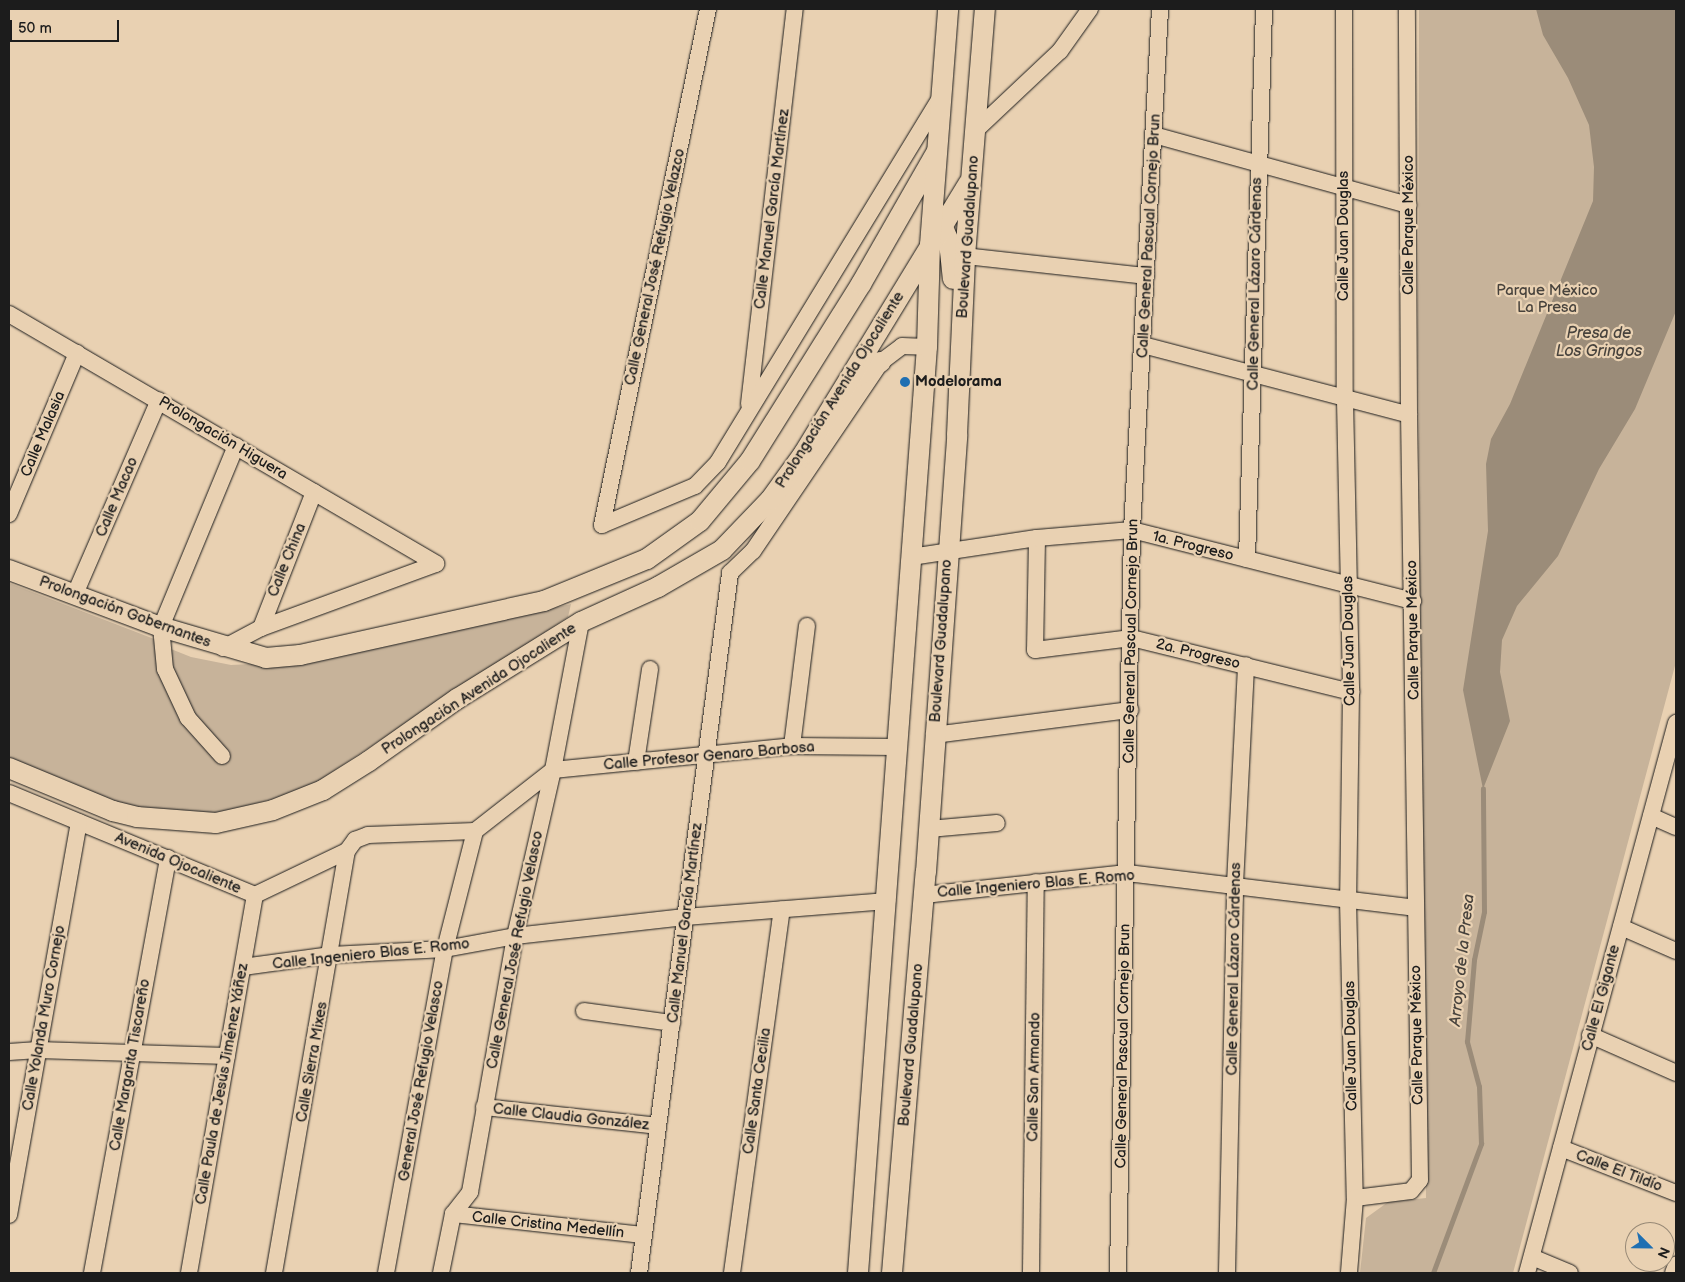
<!DOCTYPE html>
<html>
<head>
<meta charset="utf-8">
<style>
	body { margin:0 }
	#map { position:relative; width:1685px; height:1282px; overflow:hidden; background:#e9d1b2; font-family:"Balsamiq Sans",sans-serif }
	div>[style] { position:absolute }
	.green>* { inset:0; background:#c7b39a }
	.water>* { inset:0; background:#9b8c79 }
	.stream>* { height:4.5px; margin:-2.25px; padding:0 2.25px; transform-origin:2.25px; border-radius:2.25px; background:#9b8c79 }
	.roads { filter:drop-shadow(0 0 1px #1c1c1c) drop-shadow(0 0 1px #1c1c1c) }
	.minor>* { height:16px; margin:-8px; padding:0 8px; transform-origin:8px; border-radius:8px; background:#e9d1b2 }
	.major>* { height:20px; margin:-10px; padding:0 10px; transform-origin:10px; border-radius:10px; background:#e9d1b2 }
	.dots>* { width:14px; height:14px; translate:-50% -50%; box-sizing:border-box; border:2px solid #e9d1b2; border-radius:50% }
	span { translate:-50% -50%; white-space:nowrap; text-align:center; line-height:1.15; -webkit-text-stroke:4.5px #e9d1b2; paint-order:stroke }
	.street-label { font-size:15px; color:#1c1c1c }
	.park-label { font-size:15px; color:#47423c }
	.poi-label { font-size:15px; color:#1c1c1c; font-weight:700 }
	.left { translate:0 -50%; text-align:left }
	.water-label { font-size:16px; color:#48433d; font-style:italic }
	.frame { position:absolute; inset:0; border:10px solid #1c1c1c; pointer-events:none }
	.north { position:absolute; left:1625px; top:1222px; width:50px; height:50px; box-sizing:border-box; background:#e9d1b2; border:1px solid #978976; border-radius:50%; rotate:113deg; font-size:14px; font-weight:700; line-height:20px; text-align:center; color:#1c1c1c }
	.north::after { content:''; display:block; margin:auto; width:18px; height:22px; background:#1f6fb2; clip-path:polygon(50% 0,100% 100%,50% 72%,0 100%) }
	.scale { position:absolute; left:10px; top:20px; width:109px; height:22px; box-sizing:border-box; border:2px solid #1c1c1c; border-top:0; padding-left:6px; font-size:15px; line-height:18px; white-space:nowrap; color:#1c1c1c; -webkit-text-stroke:4px #e9d1b2; paint-order:stroke }
</style>
</head>
<body>
<div id="map">
	<div class="green">
		<div style="clip-path:polygon(1419px 9px,1676px 9px,1676px 662px,1513px 1273px,1360px 1273px,1366px 1218px,1388px 1202px,1426px 1198px,1418px 349px)"></div>
		<div style="clip-path:polygon(9px 583px,162px 642px,166px 647px,191px 657px,231px 665px,307px 661px,402px 643px,571px 604px,568px 617px,303px 791px,220px 813px,140px 811px,9px 759px)"></div>
	</div>
	<div class="water">
		<div style="clip-path:polygon(1536px 9px,1676px 9px,1676px 311px,1635px 409px,1599px 469px,1558px 556px,1517px 606px,1502px 640px,1500px 672px,1510px 721px,1483px 789px,1463px 690px,1488px 531px,1486px 464px,1491px 439px,1510px 404px,1593px 201px,1594px 167px,1589px 125px,1568px 78px,1543px 35px)"></div>
	</div>
	<div class="stream">
		<div style="left:1433px;top:1273px;width:138px;rotate:-69.6deg"></div>
		<div style="left:1481px;top:1144px;width:57px;rotate:-92deg"></div>
		<div style="left:1479px;top:1087px;width:47px;rotate:-104.9deg"></div>
		<div style="left:1467px;top:1042px;width:82px;rotate:-85.1deg"></div>
		<div style="left:1474px;top:960px;width:49px;rotate:-78.2deg"></div>
		<div style="left:1484px;top:912px;width:123px;rotate:-90.5deg"></div>
	</div>
	<div class="roads">
		<div class="minor">
			<div style="left:1344px;top:9px;width:391px;rotate:89.9deg"></div>
			<div style="left:1345px;top:400px;width:292px;rotate:88.8deg"></div>
			<div style="left:1351px;top:692px;width:208px;rotate:90.8deg"></div>
			<div style="left:1348px;top:900px;width:298px;rotate:88.7deg"></div>
			<div style="left:1355px;top:1198px;width:75px;rotate:94.6deg"></div>
			<div style="left:975px;top:131px;width:117px;rotate:-43.3deg"></div>
			<div style="left:1060px;top:51px;width:52px;rotate:-54.5deg"></div>
			<div style="left:1154px;top:135px;width:264px;rotate:15.4deg"></div>
			<div style="left:965px;top:256px;width:182px;rotate:6.3deg"></div>
			<div style="left:9px;top:314px;width:495px;rotate:30.3deg"></div>
			<div style="left:1143px;top:345px;width:275px;rotate:14.7deg"></div>
			<div style="left:749px;top:404px;width:398px;rotate:-83.4deg"></div>
			<div style="left:9px;top:514px;width:175px;rotate:-67.1deg"></div>
			<div style="left:602px;top:525px;width:101px;rotate:-22.8deg"></div>
			<div style="left:695px;top:486px;width:33px;rotate:-46deg"></div>
			<div style="left:718px;top:462px;width:428px;rotate:-58.6deg"></div>
			<div style="left:602px;top:525px;width:527px;rotate:-78.39deg"></div>
			<div style="left:1037px;top:538px;width:112px;rotate:91deg"></div>
			<div style="left:1035px;top:650px;width:97px;rotate:-7.1deg"></div>
			<div style="left:1131px;top:638px;width:227px;rotate:13.8deg"></div>
			<div style="left:911px;top:557px;width:127px;rotate:-8.6deg"></div>
			<div style="left:1037px;top:538px;width:95px;rotate:-4.8deg"></div>
			<div style="left:1132px;top:530px;width:290px;rotate:14.2deg"></div>
			<div style="left:1247px;top:559px;width:550px;rotate:-88.23deg"></div>
			<div style="left:75px;top:594px;width:211px;rotate:-66.6deg"></div>
			<div style="left:261px;top:628px;width:146px;rotate:-68.7deg"></div>
			<div style="left:223px;top:648px;width:43px;rotate:-27.8deg"></div>
			<div style="left:261px;top:628px;width:186px;rotate:-20.1deg"></div>
			<div style="left:934px;top:735px;width:198px;rotate:-7.3deg"></div>
			<div style="left:792px;top:746px;width:121px;rotate:-82.9deg"></div>
			<div style="left:222px;top:756px;width:51px;rotate:-131.8deg"></div>
			<div style="left:188px;top:718px;width:54px;rotate:-115.1deg"></div>
			<div style="left:165px;top:669px;width:42px;rotate:-95.4deg"></div>
			<div style="left:161px;top:627px;width:196px;rotate:-67.5deg"></div>
			<div style="left:636px;top:762px;width:94px;rotate:-81.4deg"></div>
			<div style="left:9px;top:793px;width:266px;rotate:22.5deg"></div>
			<div style="left:255px;top:895px;width:102px;rotate:-25.6deg"></div>
			<div style="left:347px;top:851px;width:14px;rotate:-54deg"></div>
			<div style="left:355px;top:840px;width:14px;rotate:-21deg"></div>
			<div style="left:368px;top:835px;width:107px;rotate:-2.1deg"></div>
			<div style="left:475px;top:831px;width:99px;rotate:-38deg"></div>
			<div style="left:553px;top:770px;width:240px;rotate:-5.7deg"></div>
			<div style="left:792px;top:746px;width:104px;rotate:0.6deg"></div>
			<div style="left:1651px;top:816px;width:27px;rotate:24deg"></div>
			<div style="left:929px;top:829px;width:68px;rotate:-5deg"></div>
			<div style="left:924px;top:895px;width:204px;rotate:-6.2deg"></div>
			<div style="left:1127px;top:873px;width:290px;rotate:6.9deg"></div>
			<div style="left:1621px;top:927px;width:60px;rotate:23.6deg"></div>
			<div style="left:243px;top:967px;width:89px;rotate:-7.8deg"></div>
			<div style="left:331px;top:955px;width:114px;rotate:-3deg"></div>
			<div style="left:445px;top:949px;width:71px;rotate:-10.5deg"></div>
			<div style="left:515px;top:936px;width:171px;rotate:-6.4deg"></div>
			<div style="left:685px;top:917px;width:203px;rotate:-4.5deg"></div>
			<div style="left:584px;top:1011px;width:89px;rotate:7.8deg"></div>
			<div style="left:1590px;top:1035px;width:94px;rotate:23.8deg"></div>
			<div style="left:9px;top:1052px;width:29px;rotate:-4deg"></div>
			<div style="left:38px;top:1050px;width:189px;rotate:1.8deg"></div>
			<div style="left:484px;top:1107px;width:175px;rotate:6.2deg"></div>
			<div style="left:1561px;top:1148px;width:123px;rotate:21.4deg"></div>
			<div style="left:1355px;top:1198px;width:56px;rotate:-7.1deg"></div>
			<div style="left:1411px;top:1191px;width:14px;rotate:-51deg"></div>
			<div style="left:1420px;top:1180px;width:765px;rotate:-90.82deg"></div>
			<div style="left:1409px;top:415px;width:406px;rotate:-90.3deg"></div>
			<div style="left:453px;top:1214px;width:192px;rotate:6.3deg"></div>
			<div style="left:9px;top:1215px;width:399px;rotate:-79.9deg"></div>
			<div style="left:1532px;top:1257px;width:41px;rotate:22.8deg"></div>
			<div style="left:92px;top:1273px;width:422px;rotate:-79.6deg"></div>
			<div style="left:189px;top:1273px;width:384px;rotate:-80.1deg"></div>
			<div style="left:274px;top:1273px;width:428px;rotate:-80.2deg"></div>
			<div style="left:386px;top:1273px;width:329px;rotate:-79.7deg"></div>
			<div style="left:445px;top:949px;width:122px;rotate:-75.7deg"></div>
			<div style="left:441px;top:1273px;width:60px;rotate:-78.5deg"></div>
			<div style="left:453px;top:1214px;width:28px;rotate:-52deg"></div>
			<div style="left:470px;top:1192px;width:260px;rotate:-80deg"></div>
			<div style="left:515px;top:936px;width:170px;rotate:-77.1deg"></div>
			<div style="left:553px;top:770px;width:151px;rotate:-79.3deg"></div>
			<div style="left:639px;top:1273px;width:706px;rotate:-82.59deg"></div>
			<div style="left:730px;top:573px;width:32px;rotate:-44deg"></div>
			<div style="left:753px;top:551px;width:228px;rotate:-55.9deg"></div>
			<div style="left:881px;top:362px;width:26px;rotate:-37deg"></div>
			<div style="left:902px;top:346px;width:25px;rotate:2deg"></div>
			<div style="left:732px;top:1273px;width:367px;rotate:-82.2deg"></div>
			<div style="left:1031px;top:1273px;width:391px;rotate:-89.3deg"></div>
			<div style="left:1118px;top:1273px;width:743px;rotate:-88.92deg"></div>
			<div style="left:1132px;top:530px;width:522px;rotate:-86.92deg"></div>
			<div style="left:1227px;top:1273px;width:389px;rotate:-88.8deg"></div>
			<div style="left:1235px;top:884px;width:219px;rotate:-87.1deg"></div>
			<div style="left:1527px;top:1273px;width:570px;rotate:-74.84deg"></div>
			<div style="left:1673px;top:1273px;width:9px;rotate:-69deg"></div>
		</div>
		<div class="major">
			<div style="left:939px;top:218px;width:26px;rotate:67deg"></div>
			<div style="left:949px;top:242px;width:37px;rotate:84deg"></div>
			<div style="left:849px;top:381px;width:37px;rotate:-31deg"></div>
			<div style="left:9px;top:570px;width:162px;rotate:20.6deg"></div>
			<div style="left:161px;top:627px;width:109px;rotate:16.4deg"></div>
			<div style="left:266px;top:658px;width:34px;rotate:-5deg"></div>
			<div style="left:300px;top:655px;width:250px;rotate:-12.5deg"></div>
			<div style="left:544px;top:601px;width:111px;rotate:-22.2deg"></div>
			<div style="left:647px;top:559px;width:65px;rotate:-35.6deg"></div>
			<div style="left:700px;top:521px;width:78px;rotate:-50.2deg"></div>
			<div style="left:750px;top:461px;width:209px;rotate:-57.9deg"></div>
			<div style="left:861px;top:284px;width:151px;rotate:-60.2deg"></div>
			<div style="left:9px;top:768px;width:113px;rotate:22.5deg"></div>
			<div style="left:113px;top:811px;width:25px;rotate:14deg"></div>
			<div style="left:137px;top:817px;width:79px;rotate:4.3deg"></div>
			<div style="left:216px;top:823px;width:58px;rotate:-12.8deg"></div>
			<div style="left:273px;top:810px;width:54px;rotate:-21.8deg"></div>
			<div style="left:323px;top:790px;width:54px;rotate:-32.2deg"></div>
			<div style="left:369px;top:761px;width:108px;rotate:-35.2deg"></div>
			<div style="left:457px;top:699px;width:146px;rotate:-31.8deg"></div>
			<div style="left:581px;top:622px;width:85px;rotate:-24.4deg"></div>
			<div style="left:658px;top:587px;width:74px;rotate:-30deg"></div>
			<div style="left:722px;top:550px;width:69px;rotate:-46.2deg"></div>
			<div style="left:770px;top:500px;width:58px;rotate:-54.1deg"></div>
			<div style="left:804px;top:453px;width:316px;rotate:-58.6deg"></div>
			<div style="left:858px;top:1273px;width:929px;rotate:-85.74deg"></div>
			<div style="left:927px;top:347px;width:102px;rotate:-88.3deg"></div>
			<div style="left:930px;top:245px;width:237px;rotate:-85.6deg"></div>
			<div style="left:892px;top:1273px;width:402px;rotate:-85.2deg"></div>
			<div style="left:926px;top:872px;width:438px;rotate:-85.9deg"></div>
			<div style="left:957px;top:435px;width:179px;rotate:-87.4deg"></div>
			<div style="left:965px;top:256px;width:248px;rotate:-85.4deg"></div>
		</div>
	</div>
	<div class="dots">
		<div style="left:905px;top:382px;background:#1f6fb2"></div>
	</div>
	<div class="street-label">
		<span style="left:772px;top:209px;rotate:-83deg">Calle Manuel García Martínez</span>
		<span style="left:1409px;top:225px;rotate:-90deg">Calle Parque México</span>
		<span style="left:1149px;top:236px;rotate:-87deg">Calle General Pascual Cornejo Brun</span>
		<span style="left:1344px;top:236px;rotate:-90deg">Calle Juan Douglas</span>
		<span style="left:968px;top:237px;rotate:-86deg">Boulevard Guadalupano</span>
		<span style="left:655px;top:267px;rotate:-78deg">Calle General José Refugio Velazco</span>
		<span style="left:1255px;top:284px;rotate:-89deg">Calle General Lázaro Cárdenas</span>
		<span style="left:840px;top:390px;rotate:-58deg">Prolongación Avenida Ojocaliente</span>
		<span style="left:43px;top:434px;rotate:-67deg">Calle Malasia</span>
		<span style="left:223px;top:438px;rotate:31deg">Prolongación Higuera</span>
		<span style="left:117px;top:497px;rotate:-67deg">Calle Macao</span>
		<span style="left:1193px;top:546px;rotate:14deg">1a. Progreso</span>
		<span style="left:287px;top:560px;rotate:-68deg">Calle China</span>
		<span style="left:125px;top:612px;rotate:20deg">Prolongación Gobernantes</span>
		<span style="left:1413px;top:630px;rotate:-91deg">Calle Parque México</span>
		<span style="left:941px;top:641px;rotate:-86deg">Boulevard Guadalupano</span>
		<span style="left:1131px;top:641px;rotate:-89deg">Calle General Pascual Cornejo Brun</span>
		<span style="left:1349px;top:641px;rotate:-91deg">Calle Juan Douglas</span>
		<span style="left:1198px;top:654px;rotate:14deg">2a. Progreso</span>
		<span style="left:479px;top:689px;rotate:-33deg">Prolongación Avenida Ojocaliente</span>
		<span style="left:709px;top:756px;rotate:-5deg">Calle Profesor Genaro Barbosa</span>
		<span style="left:178px;top:863px;rotate:23deg">Avenida Ojocaliente</span>
		<span style="left:1036px;top:884px;rotate:-5deg">Calle Ingeniero Blas E. Romo</span>
		<span style="left:685px;top:923px;rotate:-83deg">Calle Manuel García Martínez</span>
		<span style="left:515px;top:950px;rotate:-79deg">Calle General José Refugio Velasco</span>
		<span style="left:371px;top:954px;rotate:-6deg">Calle Ingeniero Blas E. Romo</span>
		<span style="left:1234px;top:969px;rotate:-89deg">Calle General Lázaro Cárdenas</span>
		<span style="left:1601px;top:998px;rotate:-75deg">Calle El Gigante</span>
		<span style="left:44px;top:1018px;rotate:-80deg">Calle Yolanda Muro Cornejo</span>
		<span style="left:1417px;top:1035px;rotate:-91deg">Calle Parque México</span>
		<span style="left:911px;top:1045px;rotate:-85deg">Boulevard Guadalupano</span>
		<span style="left:1123px;top:1046px;rotate:-89deg">Calle General Pascual Cornejo Brun</span>
		<span style="left:1351px;top:1046px;rotate:-91deg">Calle Juan Douglas</span>
		<span style="left:312px;top:1062px;rotate:-80deg">Calle Sierra Mixes</span>
		<span style="left:130px;top:1065px;rotate:-80deg">Calle Margarita Tiscareño</span>
		<span style="left:1034px;top:1077px;rotate:-89deg">Calle San Armando</span>
		<span style="left:421px;top:1081px;rotate:-80deg">General José Refugio Velasco</span>
		<span style="left:222px;top:1084px;rotate:-80deg">Calle Paula de Jesús Jiménez Yáñez</span>
		<span style="left:757px;top:1091px;rotate:-82deg">Calle Santa Cecilia</span>
		<span style="left:571px;top:1117px;rotate:6deg">Calle Claudia González</span>
		<span style="left:1619px;top:1171px;rotate:21deg">Calle El Tildío</span>
		<span style="left:548px;top:1225px;rotate:6deg">Calle Cristina Medellín</span>
	</div>
	<div class="park-label">
		<span style="left:1547px;top:299px">Parque México<br>La Presa</span>
	</div>
	<div class="poi-label">
		<span class="left" style="left:915px;top:382px">Modelorama</span>
	</div>
	<div class="water-label">
		<span style="left:1599px;top:343px">Presa de<br>Los Gringos</span>
		<span style="left:1463px;top:960px;rotate:-84deg">Arroyo de la Presa</span>
	</div>
	<div class="frame"></div>
	<div class="north">N</div>
	<div class="scale">50 m</div>
</div>
</body>
</html>
